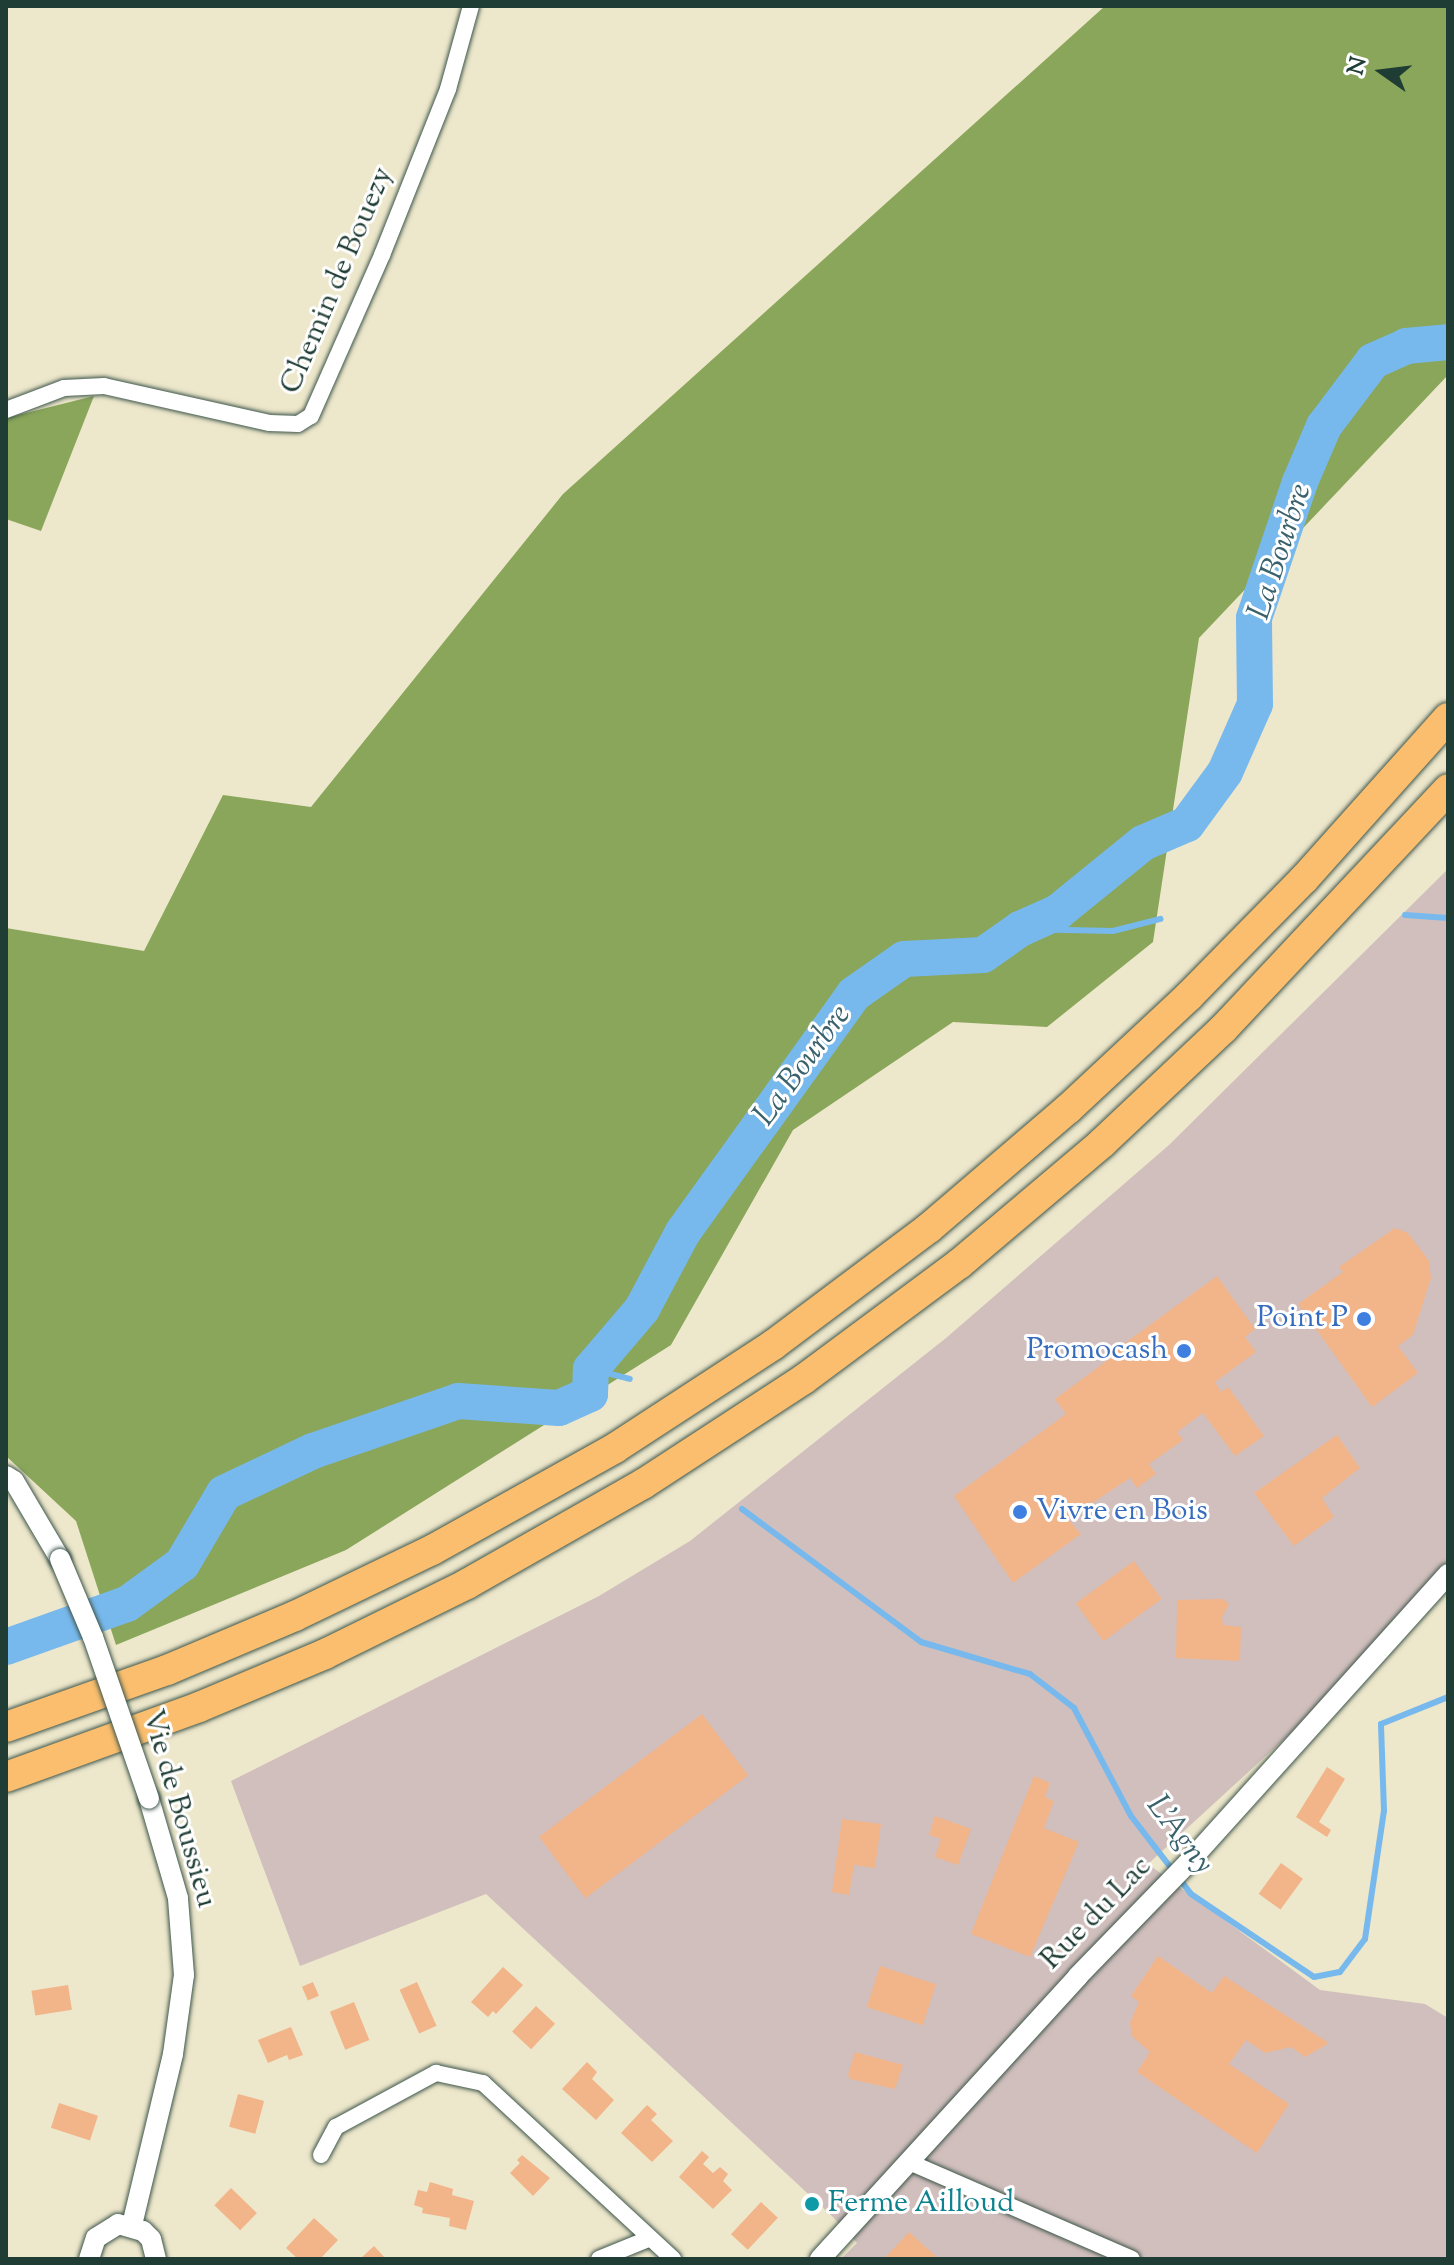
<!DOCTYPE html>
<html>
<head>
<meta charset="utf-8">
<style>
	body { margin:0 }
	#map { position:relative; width:1454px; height:2265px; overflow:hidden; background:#ede7cb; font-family:"Sorts Mill Goudy",serif }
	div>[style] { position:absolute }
	.industrial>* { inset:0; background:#d1bfbd }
	.forest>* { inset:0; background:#8aa65a }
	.stream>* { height:6px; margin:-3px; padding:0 3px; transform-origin:3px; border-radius:3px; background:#78b9ed }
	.river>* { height:36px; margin:-18px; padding:0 18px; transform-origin:18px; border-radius:18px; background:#78b9ed }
	.building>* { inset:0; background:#f2b489; transform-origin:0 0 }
	.roads { filter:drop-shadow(0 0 2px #3e564b) drop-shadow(0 0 2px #3e564b) }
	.minor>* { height:16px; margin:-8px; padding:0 8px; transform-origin:8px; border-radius:8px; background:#fff }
	.tertiary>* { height:20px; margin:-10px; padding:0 10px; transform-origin:10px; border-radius:10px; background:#fff }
	.motorway>* { height:30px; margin:-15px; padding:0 15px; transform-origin:15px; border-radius:15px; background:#fabe6e }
	.bridges { filter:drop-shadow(0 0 2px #3e564b) drop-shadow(0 0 2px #3e564b) }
	.tertiary-bridge>* { height:20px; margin:-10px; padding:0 10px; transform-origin:10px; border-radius:10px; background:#fff }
	.dots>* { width:22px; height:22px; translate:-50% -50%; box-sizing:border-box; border:4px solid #fff; border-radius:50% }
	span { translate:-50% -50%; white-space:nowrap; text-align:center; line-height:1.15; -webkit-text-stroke:6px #fff; paint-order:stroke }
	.street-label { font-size:30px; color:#1f3d34 }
	.shop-label { font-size:30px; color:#366cbe }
	.right { translate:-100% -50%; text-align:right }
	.left { translate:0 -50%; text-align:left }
	.culture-label { font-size:30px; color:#0d838f }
	.water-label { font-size:32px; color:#3a626c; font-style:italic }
	.frame { position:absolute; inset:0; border:8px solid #1f3d34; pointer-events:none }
	.north { position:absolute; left:1342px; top:32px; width:80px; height:80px; -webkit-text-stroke:6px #fff; paint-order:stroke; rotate:284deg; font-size:22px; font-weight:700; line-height:32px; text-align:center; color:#1f3d34 }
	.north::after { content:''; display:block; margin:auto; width:28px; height:36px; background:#1f3d34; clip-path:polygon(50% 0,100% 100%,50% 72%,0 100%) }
</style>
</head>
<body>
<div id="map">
	<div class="industrial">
		<div style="clip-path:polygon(1448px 869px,1448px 1589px,1148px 1864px,1320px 1990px,1425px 2004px,1448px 2018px,1448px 2259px,841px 2259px,857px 2243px,833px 2217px,486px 1894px,300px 1966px,231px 1781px,599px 1596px,690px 1541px,946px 1338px,1169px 1145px)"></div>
	</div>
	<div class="forest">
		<div style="clip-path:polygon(1105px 6px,1448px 6px,1448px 375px,1199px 638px,1153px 942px,1047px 1027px,953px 1022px,793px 1130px,671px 1345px,346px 1550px,116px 1645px,76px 1521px,6px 1456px,6px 928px,144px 951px,223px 795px,311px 807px,563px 494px)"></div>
		<div style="clip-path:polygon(94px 396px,41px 531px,6px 519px,6px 418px)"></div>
	</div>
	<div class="stream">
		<div style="left:1405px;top:915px;width:43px;rotate:4deg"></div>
		<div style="left:1020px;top:929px;width:93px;rotate:1.2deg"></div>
		<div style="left:1113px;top:931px;width:49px;rotate:-14.3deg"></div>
		<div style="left:591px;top:1369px;width:40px;rotate:14.4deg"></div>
		<div style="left:742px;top:1509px;width:223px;rotate:36.6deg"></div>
		<div style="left:921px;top:1642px;width:114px;rotate:16.4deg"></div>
		<div style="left:1030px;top:1674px;width:56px;rotate:37.7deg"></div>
		<div style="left:1074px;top:1708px;width:122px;rotate:62.2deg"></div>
		<div style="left:1131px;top:1816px;width:98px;rotate:52.4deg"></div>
		<div style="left:1191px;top:1894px;width:148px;rotate:34deg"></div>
		<div style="left:1314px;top:1977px;width:26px;rotate:-11deg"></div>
		<div style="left:1340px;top:1972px;width:41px;rotate:-52.9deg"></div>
		<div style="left:1365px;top:1939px;width:129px;rotate:-81.6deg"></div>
		<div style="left:1384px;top:1811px;width:87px;rotate:-92deg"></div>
		<div style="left:1381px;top:1724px;width:72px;rotate:-21.9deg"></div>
	</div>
	<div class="river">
		<div style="left:6px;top:1647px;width:128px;rotate:-19.6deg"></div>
		<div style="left:127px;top:1604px;width:68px;rotate:-36deg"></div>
		<div style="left:182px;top:1564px;width:82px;rotate:-59.4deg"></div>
		<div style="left:224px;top:1493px;width:98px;rotate:-25.3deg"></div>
		<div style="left:313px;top:1451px;width:153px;rotate:-19deg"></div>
		<div style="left:458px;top:1401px;width:101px;rotate:4deg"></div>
		<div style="left:559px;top:1408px;width:34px;rotate:-24deg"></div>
		<div style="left:590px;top:1394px;width:25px;rotate:-88deg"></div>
		<div style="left:591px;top:1369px;width:79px;rotate:-49.6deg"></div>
		<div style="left:642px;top:1309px;width:87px;rotate:-62deg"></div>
		<div style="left:683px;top:1232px;width:293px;rotate:-54.3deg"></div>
		<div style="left:854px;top:994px;width:61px;rotate:-35deg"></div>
		<div style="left:904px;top:959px;width:79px;rotate:-2.9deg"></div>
		<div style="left:983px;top:955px;width:45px;rotate:-35.1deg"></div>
		<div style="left:1020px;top:929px;width:42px;rotate:-24.1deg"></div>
		<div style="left:1058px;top:912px;width:109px;rotate:-39.1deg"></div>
		<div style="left:1143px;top:843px;width:48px;rotate:-23.4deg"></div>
		<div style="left:1187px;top:824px;width:64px;rotate:-53.8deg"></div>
		<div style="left:1225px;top:772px;width:74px;rotate:-66.2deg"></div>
		<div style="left:1255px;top:704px;width:86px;rotate:-90.7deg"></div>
		<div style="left:1254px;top:618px;width:144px;rotate:-71.3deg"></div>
		<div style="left:1300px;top:482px;width:61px;rotate:-66.8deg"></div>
		<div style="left:1324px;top:426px;width:81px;rotate:-53deg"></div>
		<div style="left:1373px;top:361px;width:36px;rotate:-24deg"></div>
		<div style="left:1406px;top:346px;width:42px;rotate:-5.4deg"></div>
	</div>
	<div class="building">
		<div style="clip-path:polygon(1395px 1228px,1408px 1233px,1429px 1261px,1431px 1278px,1413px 1335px,1398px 1346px,1418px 1373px,1372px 1407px,1298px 1304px,1343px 1272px,1339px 1267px)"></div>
		<div style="clip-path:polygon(1217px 1276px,1255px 1329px,1245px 1337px,1256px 1352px,1215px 1382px,1221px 1392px,1228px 1387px,1264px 1436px,1235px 1456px,1203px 1413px,1177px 1432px,1183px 1440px,1149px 1464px,1156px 1474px,1137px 1488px,1130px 1478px,1068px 1519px,1081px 1534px,1013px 1583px,954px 1496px,1066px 1414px,1055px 1399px,1112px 1357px,1110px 1354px)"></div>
		<div style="clip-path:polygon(1337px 1435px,1360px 1468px,1322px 1498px,1334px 1517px,1294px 1546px,1254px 1493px)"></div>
		<div style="left:1134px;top:1561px;width:47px;height:72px;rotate:54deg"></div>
		<div style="clip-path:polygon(1223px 1599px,1229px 1604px,1222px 1617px,1223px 1625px,1241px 1627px,1240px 1661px,1176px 1658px,1177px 1600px)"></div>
		<div style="left:702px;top:1714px;width:77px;height:204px;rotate:53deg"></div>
		<div style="clip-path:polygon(1327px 1767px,1345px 1779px,1319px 1822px,1331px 1830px,1327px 1837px,1296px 1817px)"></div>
		<div style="clip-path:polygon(1034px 1776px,1050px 1783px,1045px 1797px,1054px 1801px,1044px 1828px,1079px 1842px,1030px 1957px,971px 1934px)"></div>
		<div style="clip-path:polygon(935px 1816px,971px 1829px,958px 1865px,935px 1857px,941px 1839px,929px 1835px)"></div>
		<div style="clip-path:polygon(842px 1819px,881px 1824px,875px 1868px,854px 1865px,849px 1895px,832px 1892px)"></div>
		<div style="left:1281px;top:1863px;width:27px;height:38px;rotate:36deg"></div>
		<div style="clip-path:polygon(1158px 1956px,1212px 1993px,1224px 1976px,1329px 2043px,1305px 2057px,1291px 2047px,1265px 2053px,1246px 2040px,1229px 2064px,1289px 2104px,1257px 2153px,1137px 2072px,1150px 2052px,1132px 2036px,1130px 2023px,1139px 2002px,1131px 1996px)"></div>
		<div style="left:880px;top:1966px;width:59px;height:43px;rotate:18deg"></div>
		<div style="clip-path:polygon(503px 1967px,523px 1985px,496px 2014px,493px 2011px,488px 2017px,471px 2002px)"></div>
		<div style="left:313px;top:1982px;width:15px;height:12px;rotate:67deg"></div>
		<div style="left:417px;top:1982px;width:48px;height:19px;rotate:66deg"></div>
		<div style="left:68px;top:1985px;width:25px;height:37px;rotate:81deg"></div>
		<div style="left:354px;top:2002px;width:41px;height:26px;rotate:68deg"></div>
		<div style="left:536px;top:2006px;width:26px;height:35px;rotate:43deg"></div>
		<div style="clip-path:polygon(291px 2027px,303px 2055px,289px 2060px,287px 2055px,268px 2063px,258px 2040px)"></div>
		<div style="clip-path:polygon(855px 2052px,903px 2065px,895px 2089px,850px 2079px,848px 2075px)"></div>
		<div style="clip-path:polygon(587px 2062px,597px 2072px,592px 2079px,614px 2100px,596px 2120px,562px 2089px)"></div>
		<div style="left:238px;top:2094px;width:27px;height:34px;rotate:15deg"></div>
		<div style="left:59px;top:2103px;width:41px;height:26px;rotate:18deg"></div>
		<div style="clip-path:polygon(647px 2105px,657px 2114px,651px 2120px,673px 2141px,652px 2162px,621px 2133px)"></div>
		<div style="clip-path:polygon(702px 2151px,709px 2157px,703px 2164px,713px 2173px,720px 2167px,728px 2174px,723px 2181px,732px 2190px,713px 2209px,679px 2177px)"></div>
		<div style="clip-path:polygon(522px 2155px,550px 2178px,533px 2196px,510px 2173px,520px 2163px,517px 2160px)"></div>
		<div style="clip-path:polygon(430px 2182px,453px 2189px,452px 2195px,474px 2201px,466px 2230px,449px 2226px,450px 2218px,422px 2213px,423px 2208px,414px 2205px,418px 2190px,427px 2192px)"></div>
		<div style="left:231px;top:2188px;width:36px;height:24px;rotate:44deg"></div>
		<div style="left:811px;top:2196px;width:13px;height:10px;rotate:39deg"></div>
		<div style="left:761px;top:2202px;width:23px;height:44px;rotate:43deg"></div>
		<div style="clip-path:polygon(314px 2218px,338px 2240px,320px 2259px,298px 2259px,286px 2248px)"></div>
		<div style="clip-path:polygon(909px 2232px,939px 2259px,884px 2259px)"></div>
		<div style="clip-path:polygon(374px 2246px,386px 2259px,360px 2259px)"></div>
	</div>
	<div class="roads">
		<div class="minor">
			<div style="left:6px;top:410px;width:62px;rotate:-20.8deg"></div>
			<div style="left:64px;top:388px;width:40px;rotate:-2.9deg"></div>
			<div style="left:104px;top:386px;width:170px;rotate:12.6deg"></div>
			<div style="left:270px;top:423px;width:28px;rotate:2deg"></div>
			<div style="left:298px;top:424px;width:15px;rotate:-32deg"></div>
			<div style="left:311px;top:416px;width:176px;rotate:-66.2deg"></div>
			<div style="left:382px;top:255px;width:179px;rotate:-68.3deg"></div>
			<div style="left:448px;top:89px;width:86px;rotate:-74.5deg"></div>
			<div style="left:321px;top:2155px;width:32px;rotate:-62deg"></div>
			<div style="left:336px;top:2127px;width:114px;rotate:-28.4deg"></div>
			<div style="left:436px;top:2073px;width:48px;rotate:12deg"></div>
			<div style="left:483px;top:2083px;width:259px;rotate:42.8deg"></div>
			<div style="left:909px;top:2162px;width:243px;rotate:23.5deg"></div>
			<div style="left:599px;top:2259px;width:53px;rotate:-22.2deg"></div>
		</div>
		<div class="tertiary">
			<div style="left:6px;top:1476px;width:9px;rotate:32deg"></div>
			<div style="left:14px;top:1481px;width:91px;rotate:59.5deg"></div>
			<div style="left:132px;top:2225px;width:176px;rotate:-76.5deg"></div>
			<div style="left:173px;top:2054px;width:80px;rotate:-82.1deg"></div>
			<div style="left:184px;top:1975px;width:77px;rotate:-94.5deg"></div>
			<div style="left:178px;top:1898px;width:103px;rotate:-106.3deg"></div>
			<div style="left:89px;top:2259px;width:22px;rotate:-72deg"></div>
			<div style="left:96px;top:2238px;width:26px;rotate:-32deg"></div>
			<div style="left:118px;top:2224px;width:26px;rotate:16deg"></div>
			<div style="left:143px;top:2231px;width:11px;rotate:45deg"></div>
			<div style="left:151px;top:2239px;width:21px;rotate:76deg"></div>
			<div style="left:820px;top:2259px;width:383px;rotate:-47.6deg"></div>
			<div style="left:1078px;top:1976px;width:158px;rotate:-45.8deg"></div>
			<div style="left:1188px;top:1863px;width:389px;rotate:-48deg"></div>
		</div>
		<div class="motorway">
			<div style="left:6px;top:1727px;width:171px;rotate:-19.5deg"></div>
			<div style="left:167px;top:1670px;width:139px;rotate:-22.9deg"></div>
			<div style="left:295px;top:1616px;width:152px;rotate:-25.7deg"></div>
			<div style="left:432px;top:1550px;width:210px;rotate:-29.1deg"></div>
			<div style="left:615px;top:1448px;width:189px;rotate:-33.1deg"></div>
			<div style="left:773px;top:1345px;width:195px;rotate:-36.9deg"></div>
			<div style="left:929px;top:1228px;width:183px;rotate:-40.6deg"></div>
			<div style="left:1068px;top:1109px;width:166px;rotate:-43deg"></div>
			<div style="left:1189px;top:996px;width:164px;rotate:-45.5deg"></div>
			<div style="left:1304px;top:879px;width:216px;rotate:-48.2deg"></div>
			<div style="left:6px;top:1777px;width:205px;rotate:-19.9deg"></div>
			<div style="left:199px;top:1707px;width:137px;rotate:-22.8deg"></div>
			<div style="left:325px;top:1654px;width:158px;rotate:-26.2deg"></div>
			<div style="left:467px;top:1584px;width:202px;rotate:-29.6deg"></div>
			<div style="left:643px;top:1484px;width:192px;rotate:-33.1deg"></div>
			<div style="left:804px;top:1379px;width:193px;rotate:-36.6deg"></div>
			<div style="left:959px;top:1264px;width:187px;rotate:-40.2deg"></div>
			<div style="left:1102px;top:1143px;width:166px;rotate:-43.3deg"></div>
			<div style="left:1223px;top:1029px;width:329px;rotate:-46.8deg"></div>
		</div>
	</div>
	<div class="bridges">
		<div class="tertiary-bridge">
			<div style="left:60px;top:1559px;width:85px;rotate:67.1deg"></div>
			<div style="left:93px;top:1637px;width:171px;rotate:70.9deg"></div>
		</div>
	</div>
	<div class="dots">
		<div style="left:1364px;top:1319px;background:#3f7fe0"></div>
		<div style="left:1184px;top:1351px;background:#3f7fe0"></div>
		<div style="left:1020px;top:1512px;background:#3f7fe0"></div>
		<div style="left:812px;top:2204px;background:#0f9aa8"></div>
	</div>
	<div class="street-label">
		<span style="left:338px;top:281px;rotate:-67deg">Chemin de Bouezy</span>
		<span style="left:178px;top:1809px;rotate:74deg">Vie de Boussieu</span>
		<span style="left:1097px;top:1914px;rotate:-46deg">Rue du Lac</span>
	</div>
	<div class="shop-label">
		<span class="right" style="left:1348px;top:1319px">Point P</span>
		<span class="right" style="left:1168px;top:1351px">Promocash</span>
		<span class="left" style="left:1036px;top:1512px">Vivre en Bois</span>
	</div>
	<div class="culture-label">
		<span class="left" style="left:828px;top:2204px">Ferme Ailloud</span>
	</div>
	<div class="water-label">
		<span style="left:1281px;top:552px;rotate:-72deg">La Bourbre</span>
		<span style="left:803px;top:1066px;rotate:-54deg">La Bourbre</span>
		<span style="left:1179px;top:1835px;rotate:53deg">L'Agny</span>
	</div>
	<div class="frame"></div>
	<div class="north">N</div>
</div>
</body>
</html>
